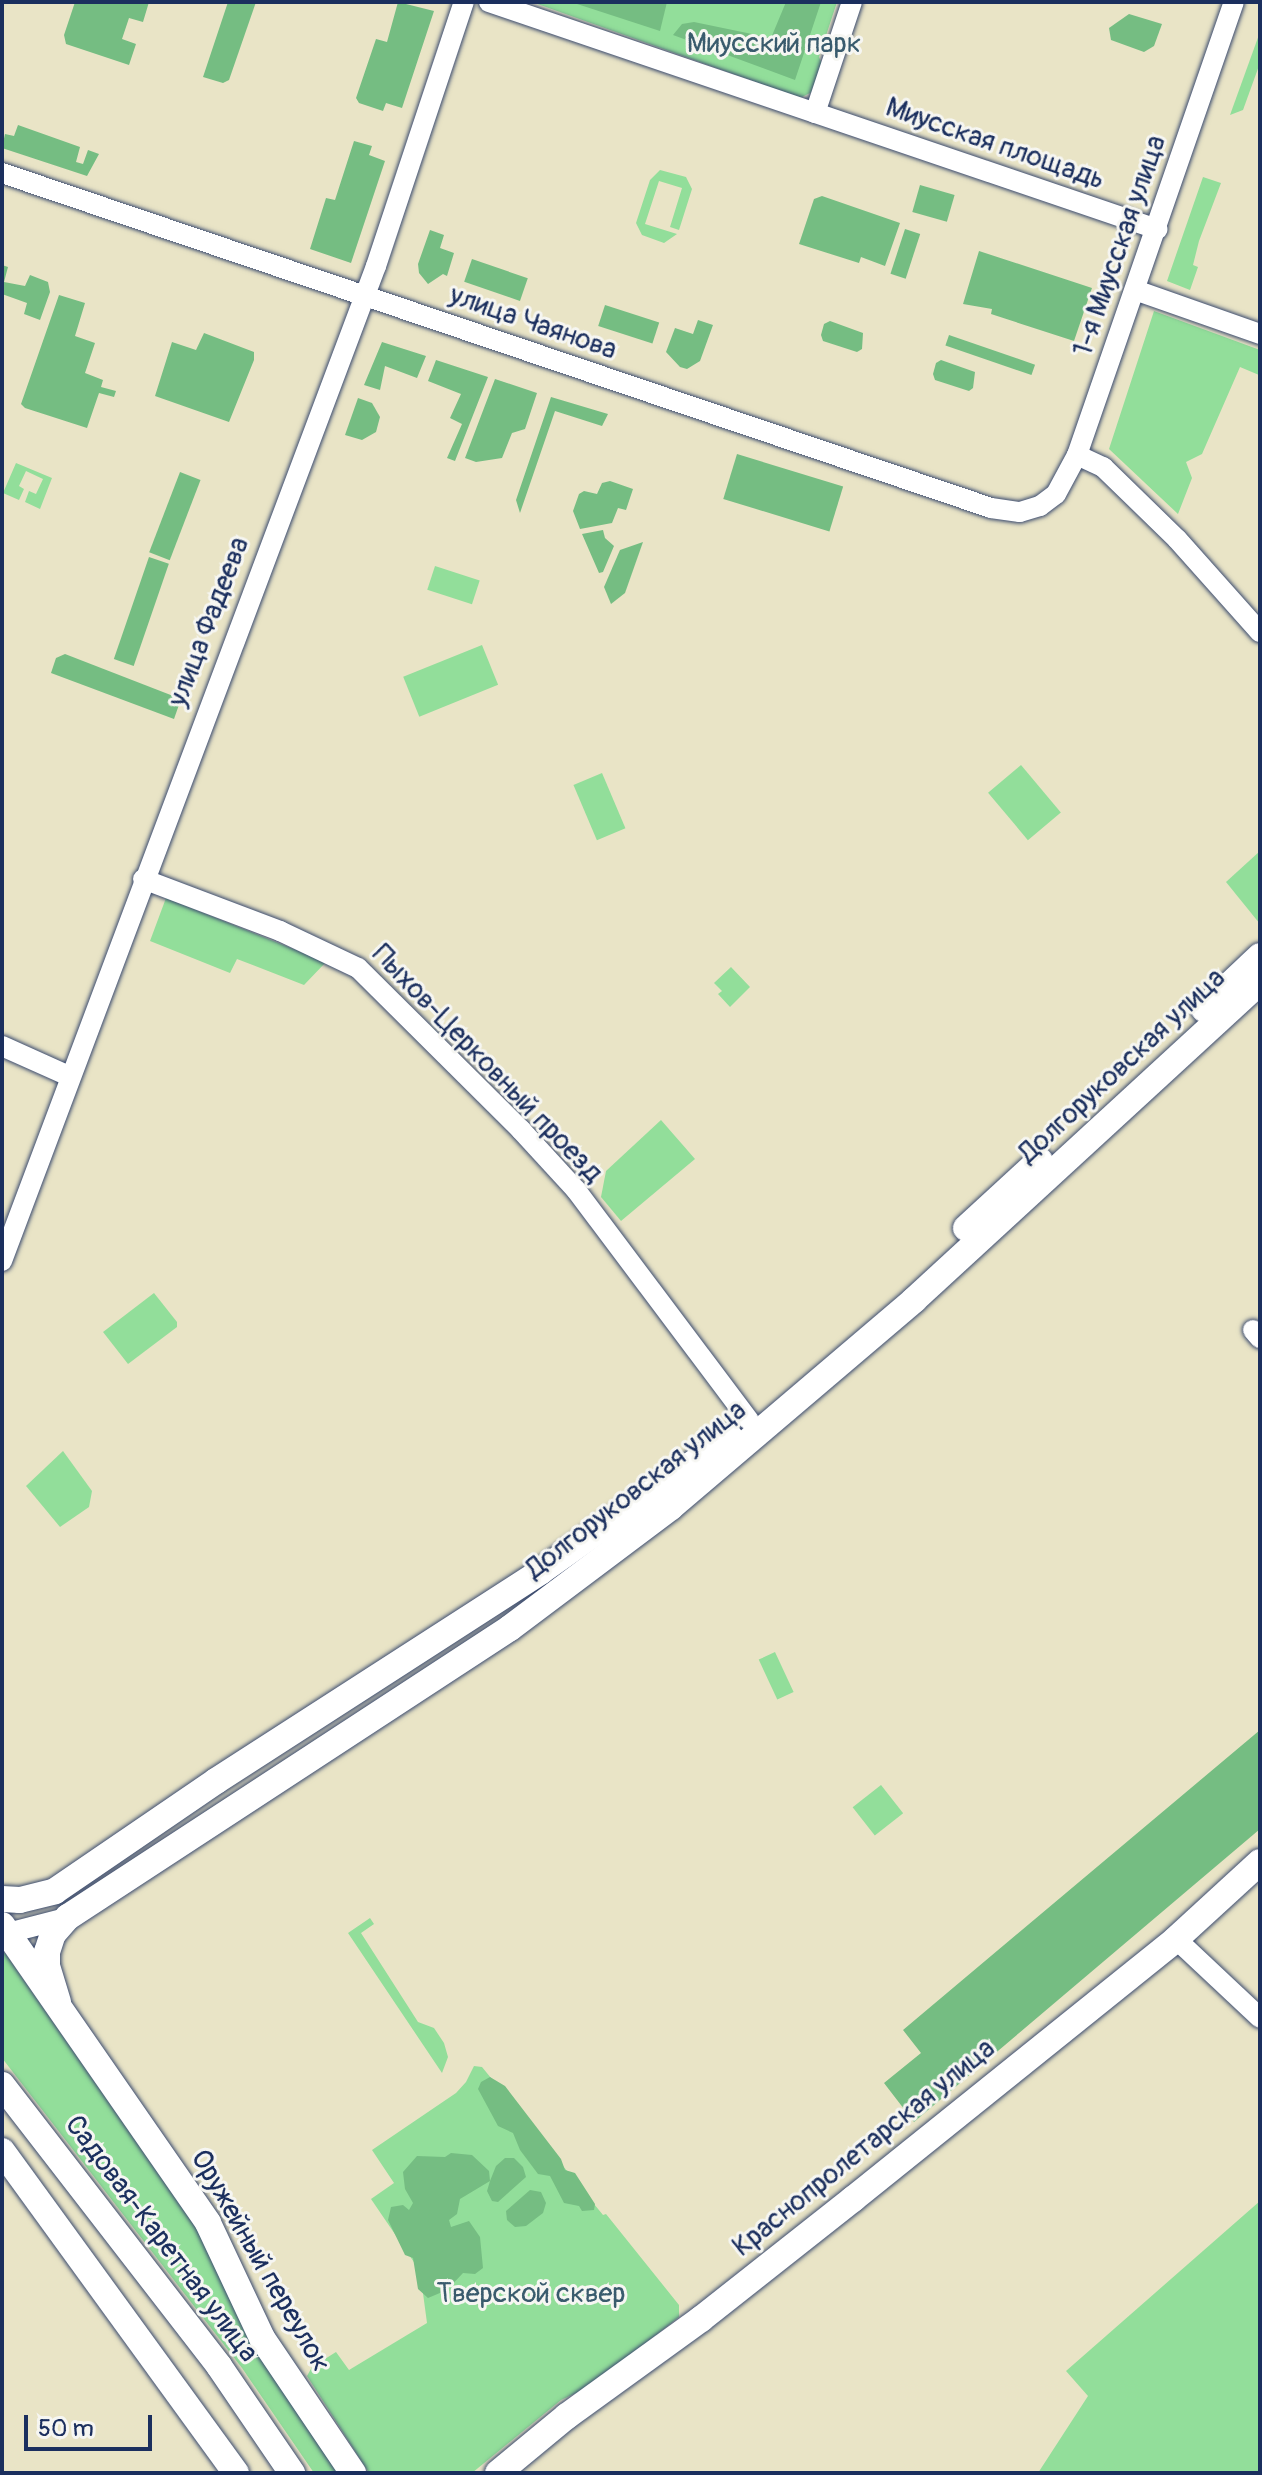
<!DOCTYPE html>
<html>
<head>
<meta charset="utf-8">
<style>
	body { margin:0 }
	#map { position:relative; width:1262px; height:2475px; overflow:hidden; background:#e9e4c6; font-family:Pangolin,sans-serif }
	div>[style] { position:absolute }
	.green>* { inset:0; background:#92de9a; transform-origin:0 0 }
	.forest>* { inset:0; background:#75bd82; transform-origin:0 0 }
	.roads { filter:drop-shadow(0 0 2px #3a4a6e) drop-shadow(0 0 2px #3a4a6e) }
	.minor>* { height:20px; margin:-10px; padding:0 10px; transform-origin:10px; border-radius:10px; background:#fff }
	.major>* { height:26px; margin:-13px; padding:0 13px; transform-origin:13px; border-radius:13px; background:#fff }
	span { translate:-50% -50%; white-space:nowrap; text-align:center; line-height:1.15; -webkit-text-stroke:6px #f6f6f2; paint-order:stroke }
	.park-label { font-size:28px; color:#395b6d }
	.street-label { font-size:28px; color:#1b2f5e }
	.frame { position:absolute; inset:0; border:4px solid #1b2f5e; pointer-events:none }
	.scale { position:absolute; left:24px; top:2415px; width:128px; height:36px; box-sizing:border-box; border:4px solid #1b2f5e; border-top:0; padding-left:10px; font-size:24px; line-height:28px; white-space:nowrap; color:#1b2f5e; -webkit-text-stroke:6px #f6f6f2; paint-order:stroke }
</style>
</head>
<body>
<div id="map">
	<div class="green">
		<div style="clip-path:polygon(532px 2px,837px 2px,819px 57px,822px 64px,812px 92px,800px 98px)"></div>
		<div style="clip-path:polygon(1260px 32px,1260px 63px,1243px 110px,1230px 115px)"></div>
		<div style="clip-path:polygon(660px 170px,686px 177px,692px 189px,679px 230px,670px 227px,682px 188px,659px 181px,645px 224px,677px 234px,664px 243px,642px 235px,636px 223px,650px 180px)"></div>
		<div style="clip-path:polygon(1203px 177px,1221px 183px,1199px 241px,1193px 265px,1198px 267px,1190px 290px,1167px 281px)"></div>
		<div style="clip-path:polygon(1154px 311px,1260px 350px,1259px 375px,1240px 367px,1202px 454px,1186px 462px,1192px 478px,1178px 514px,1109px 449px)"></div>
		<div style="clip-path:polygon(16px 463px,52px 478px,40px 509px,25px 502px,29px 491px,36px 494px,43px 479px,26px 471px,19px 486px,24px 489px,19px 500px,3px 493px)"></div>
		<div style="left:435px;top:566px;width:47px;height:25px;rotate:18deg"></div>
		<div style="left:482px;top:645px;width:43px;height:85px;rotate:68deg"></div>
		<div style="left:1021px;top:765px;width:62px;height:43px;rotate:50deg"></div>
		<div style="left:602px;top:773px;width:60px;height:31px;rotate:67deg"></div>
		<div style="clip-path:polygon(1260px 851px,1260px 924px,1226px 882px)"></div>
		<div style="clip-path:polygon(166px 898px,326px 962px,304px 985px,237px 959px,230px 973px,150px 941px)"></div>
		<div style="clip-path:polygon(731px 967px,750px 987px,730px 1007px,718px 994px,722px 991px,714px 983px)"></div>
		<div style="clip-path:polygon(661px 1120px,695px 1159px,621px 1221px,601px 1197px,606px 1171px)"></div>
		<div style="clip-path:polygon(154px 1293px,177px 1322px,177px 1327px,128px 1364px,103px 1332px)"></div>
		<div style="clip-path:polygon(63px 1451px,92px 1491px,89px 1507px,60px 1527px,26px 1486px)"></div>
		<div style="left:775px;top:1652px;width:44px;height:18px;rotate:65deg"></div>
		<div style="left:881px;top:1785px;width:36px;height:36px;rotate:52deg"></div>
		<div style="clip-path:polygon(370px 1918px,374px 1924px,361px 1933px,418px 2022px,434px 2028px,444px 2043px,448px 2057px,442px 2073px,348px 1933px)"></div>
		<div style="clip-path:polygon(5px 1953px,198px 2231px,249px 2341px,338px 2473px,314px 2473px,242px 2368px,2px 2058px,2px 1954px)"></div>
		<div style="clip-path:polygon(474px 2066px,482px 2067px,603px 2215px,606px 2214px,679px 2305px,679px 2317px,591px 2386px,561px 2400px,472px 2473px,369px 2473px,307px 2376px,312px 2367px,336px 2352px,349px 2370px,427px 2323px,420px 2271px,371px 2199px,394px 2183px,372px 2150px,456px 2093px,466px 2082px)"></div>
		<div style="clip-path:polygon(1260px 2201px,1260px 2473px,1038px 2473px,1088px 2396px,1066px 2371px)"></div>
	</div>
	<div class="forest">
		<div style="clip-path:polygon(75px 2px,149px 2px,143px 22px,129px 18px,122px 39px,136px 44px,129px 65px,66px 44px,64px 35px)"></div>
		<div style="clip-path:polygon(228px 2px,256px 2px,229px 80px,223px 83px,203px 77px)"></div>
		<div style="clip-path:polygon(398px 2px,434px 11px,402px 108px,386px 103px,383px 111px,359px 103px,356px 98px,376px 39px,387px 42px)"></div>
		<div style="clip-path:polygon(571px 2px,667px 2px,660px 31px)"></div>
		<div style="clip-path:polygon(786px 2px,821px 2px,795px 80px,673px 35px,682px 24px,694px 22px,771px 38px)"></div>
		<div style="clip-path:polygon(1129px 14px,1162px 24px,1154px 46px,1144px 52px,1111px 40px,1109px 28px)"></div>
		<div style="clip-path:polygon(18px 125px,80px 147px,76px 162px,83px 164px,88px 150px,99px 154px,87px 176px,2px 148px,5px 134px,14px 136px)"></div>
		<div style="clip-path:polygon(354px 141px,372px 146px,369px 155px,385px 161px,351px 263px,310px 249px,326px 198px,335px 200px)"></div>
		<div style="left:920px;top:185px;width:36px;height:28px;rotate:16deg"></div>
		<div style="clip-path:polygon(822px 196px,900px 223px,885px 266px,861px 257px,859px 263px,799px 244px,814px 199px)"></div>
		<div style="left:905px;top:229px;width:16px;height:47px;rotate:18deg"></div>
		<div style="clip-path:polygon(430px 230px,444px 235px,440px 248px,454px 253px,447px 276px,443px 274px,428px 284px,419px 273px,418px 264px)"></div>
		<div style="clip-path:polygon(979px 251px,1092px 288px,1074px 341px,991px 314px,992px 309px,963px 304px)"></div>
		<div style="left:472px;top:259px;width:59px;height:24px;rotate:19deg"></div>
		<div style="clip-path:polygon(2px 265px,8px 267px,4px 282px,25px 286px,30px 275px,48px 282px,50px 292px,40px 320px,24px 314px,27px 303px,2px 294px)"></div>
		<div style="clip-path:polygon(59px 295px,85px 303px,75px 336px,95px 343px,85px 373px,103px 380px,101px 387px,116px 391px,114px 397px,99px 393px,87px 428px,25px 408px,21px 404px)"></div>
		<div style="left:605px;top:305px;width:57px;height:22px;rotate:18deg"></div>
		<div style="clip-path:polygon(698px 320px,713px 325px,700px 361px,687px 369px,680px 367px,666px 352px,675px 328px,693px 334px)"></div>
		<div style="clip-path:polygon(830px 321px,863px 333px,862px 349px,857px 352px,823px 341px,821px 335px,824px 324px)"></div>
		<div style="clip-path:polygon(204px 333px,254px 352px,254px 360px,229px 422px,155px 396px,172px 342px,196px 350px)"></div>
		<div style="left:949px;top:335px;width:91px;height:11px;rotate:19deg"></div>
		<div style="clip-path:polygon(382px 342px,426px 356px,417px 378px,385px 366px,380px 390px,364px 385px)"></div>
		<div style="clip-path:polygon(436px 360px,488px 377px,455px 461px,447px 458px,462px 424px,450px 418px,461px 394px,428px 381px)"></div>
		<div style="clip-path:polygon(941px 360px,975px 372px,973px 388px,969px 391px,935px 380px,933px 374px,936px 363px)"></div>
		<div style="clip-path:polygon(495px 379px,537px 393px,525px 429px,512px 433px,502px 458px,476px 462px,465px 458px)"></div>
		<div style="clip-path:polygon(551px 397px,608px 414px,602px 426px,555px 411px,520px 513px,516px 500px)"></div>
		<div style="clip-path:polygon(358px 398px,372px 403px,380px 417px,376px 432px,362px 440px,345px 435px)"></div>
		<div style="left:737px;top:454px;width:111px;height:47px;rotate:17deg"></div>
		<div style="left:180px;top:472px;width:22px;height:86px;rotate:21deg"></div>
		<div style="clip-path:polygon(610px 481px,633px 489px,626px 510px,618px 508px,612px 523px,580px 529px,573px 511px,579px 494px,584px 491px,597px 494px,602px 483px)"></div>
		<div style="clip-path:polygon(603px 530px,605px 538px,614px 546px,603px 572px,599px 573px,582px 534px)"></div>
		<div style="clip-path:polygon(643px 542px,625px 593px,611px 604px,604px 587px,620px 550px)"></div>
		<div style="left:149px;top:557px;width:21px;height:108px;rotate:19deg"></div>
		<div style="clip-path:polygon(65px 654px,181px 699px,174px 719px,51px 673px,56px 658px)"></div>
		<div style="clip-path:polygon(1260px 1730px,1260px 1829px,914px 2122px,884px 2083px,921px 2053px,903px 2030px)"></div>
		<div style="clip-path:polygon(490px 2077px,505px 2086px,561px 2159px,565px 2170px,575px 2173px,595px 2204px,594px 2210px,582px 2211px,579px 2206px,564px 2203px,550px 2176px,538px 2174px,520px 2150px,513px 2133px,498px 2126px,478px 2089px,481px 2082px)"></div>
		<div style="clip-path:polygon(451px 2153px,472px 2155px,489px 2171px,490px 2181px,496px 2166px,505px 2158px,514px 2158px,523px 2167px,526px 2177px,498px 2202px,492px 2201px,487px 2191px,490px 2181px,460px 2199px,457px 2214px,449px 2220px,451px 2227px,469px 2221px,480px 2237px,483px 2268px,475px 2274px,463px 2273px,447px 2290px,428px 2298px,418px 2289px,413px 2258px,405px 2255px,388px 2220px,391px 2207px,403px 2205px,409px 2210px,413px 2203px,405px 2189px,403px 2172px,417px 2156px,445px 2157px)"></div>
		<div style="clip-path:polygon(530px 2190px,541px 2192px,546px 2203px,543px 2213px,526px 2226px,515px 2227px,507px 2220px,506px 2211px)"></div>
	</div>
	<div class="roads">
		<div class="minor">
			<div style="left:489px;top:2px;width:706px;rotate:18.77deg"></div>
			<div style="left:815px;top:113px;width:117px;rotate:-71.6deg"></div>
			<div style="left:2px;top:173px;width:1044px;rotate:18.71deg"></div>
			<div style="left:991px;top:508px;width:29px;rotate:8deg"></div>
			<div style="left:1020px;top:512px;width:21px;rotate:-17deg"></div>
			<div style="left:1040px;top:506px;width:20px;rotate:-37deg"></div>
			<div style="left:1056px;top:494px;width:44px;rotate:-61.7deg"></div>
			<div style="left:1077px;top:455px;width:479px;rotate:-70.9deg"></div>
			<div style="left:1135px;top:290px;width:133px;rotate:19.4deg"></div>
			<div style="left:1077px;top:455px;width:29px;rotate:25deg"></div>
			<div style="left:1103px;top:467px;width:103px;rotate:44.2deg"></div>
			<div style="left:1177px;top:539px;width:125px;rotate:48.3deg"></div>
			<div style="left:143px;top:879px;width:147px;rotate:20.8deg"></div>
			<div style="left:280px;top:931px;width:86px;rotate:25.4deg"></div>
			<div style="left:358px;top:968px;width:230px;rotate:44.8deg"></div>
			<div style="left:521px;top:1130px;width:81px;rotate:47.5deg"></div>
			<div style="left:576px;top:1190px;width:288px;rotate:53.1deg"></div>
			<div style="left:2px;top:1046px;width:73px;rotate:24.1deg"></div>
			<div style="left:2px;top:1261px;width:1063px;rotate:-69.4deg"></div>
			<div style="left:376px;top:266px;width:278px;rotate:-71.6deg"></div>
			<div style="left:1253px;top:1330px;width:11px;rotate:49deg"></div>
			<div style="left:8px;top:1933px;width:60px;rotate:-14.5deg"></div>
			<div style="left:1176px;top:1939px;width:115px;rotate:43.2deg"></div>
		</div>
		<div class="major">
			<div style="left:1204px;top:1009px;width:77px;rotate:-43.4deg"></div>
			<div style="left:966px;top:1228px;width:100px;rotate:-42.6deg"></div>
			<div style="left:2px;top:1899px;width:18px;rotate:3deg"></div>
			<div style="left:20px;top:1900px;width:36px;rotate:-14deg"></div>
			<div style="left:55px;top:1891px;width:195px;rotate:-34.3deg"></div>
			<div style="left:216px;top:1781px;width:386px;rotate:-32.8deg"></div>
			<div style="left:540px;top:1572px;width:233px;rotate:-35.4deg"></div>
			<div style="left:2px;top:1925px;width:362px;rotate:55.3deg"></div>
			<div style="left:208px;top:2223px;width:127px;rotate:64.8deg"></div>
			<div style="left:262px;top:2338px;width:163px;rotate:56deg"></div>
			<div style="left:58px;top:2002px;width:38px;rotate:-107deg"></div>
			<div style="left:47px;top:1966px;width:14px;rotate:-90deg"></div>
			<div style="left:47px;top:1952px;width:19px;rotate:-72deg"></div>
			<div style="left:53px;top:1934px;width:23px;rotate:-49deg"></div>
			<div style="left:68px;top:1917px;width:528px;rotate:-33.18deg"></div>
			<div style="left:510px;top:1628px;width:201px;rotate:-36.9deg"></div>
			<div style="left:671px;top:1507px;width:319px;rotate:-40.4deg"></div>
			<div style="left:914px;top:1300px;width:470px;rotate:-42.6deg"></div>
			<div style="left:2px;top:2085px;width:355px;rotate:52.3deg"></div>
			<div style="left:219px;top:2366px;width:130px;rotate:55.7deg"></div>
			<div style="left:2px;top:2151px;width:398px;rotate:54deg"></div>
			<div style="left:498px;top:2473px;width:89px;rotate:-39.6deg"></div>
			<div style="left:567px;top:2416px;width:165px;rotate:-35.9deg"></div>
			<div style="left:701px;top:2319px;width:194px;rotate:-38.3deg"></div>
			<div style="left:853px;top:2199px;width:415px;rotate:-38.8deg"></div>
			<div style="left:1176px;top:1939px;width:114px;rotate:-42.5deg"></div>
		</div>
	</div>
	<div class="park-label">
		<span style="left:774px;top:44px">Миусский парк</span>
		<span style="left:531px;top:2294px">Тверской сквер</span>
	</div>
	<div class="street-label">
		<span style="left:995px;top:144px;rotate:19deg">Миусская площадь</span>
		<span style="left:1120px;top:246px;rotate:-71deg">1-я Миусская улица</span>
		<span style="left:533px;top:323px;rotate:19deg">улица Чаянова</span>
		<span style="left:209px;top:622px;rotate:-69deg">улица Фадеева</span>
		<span style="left:487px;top:1064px;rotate:46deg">Пыхов-Церковный проезд</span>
		<span style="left:1122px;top:1066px;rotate:-43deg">Долгоруковская улица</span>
		<span style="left:636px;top:1490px;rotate:-38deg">Долгоруковская улица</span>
		<span style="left:864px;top:2148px;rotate:-39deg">Краснопролетарская улица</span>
		<span style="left:161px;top:2239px;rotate:53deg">Садовая-Каретная улица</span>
		<span style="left:260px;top:2261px;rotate:60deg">Оружейный переулок</span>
	</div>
	<div class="frame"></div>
	<div class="scale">50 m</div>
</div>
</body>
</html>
